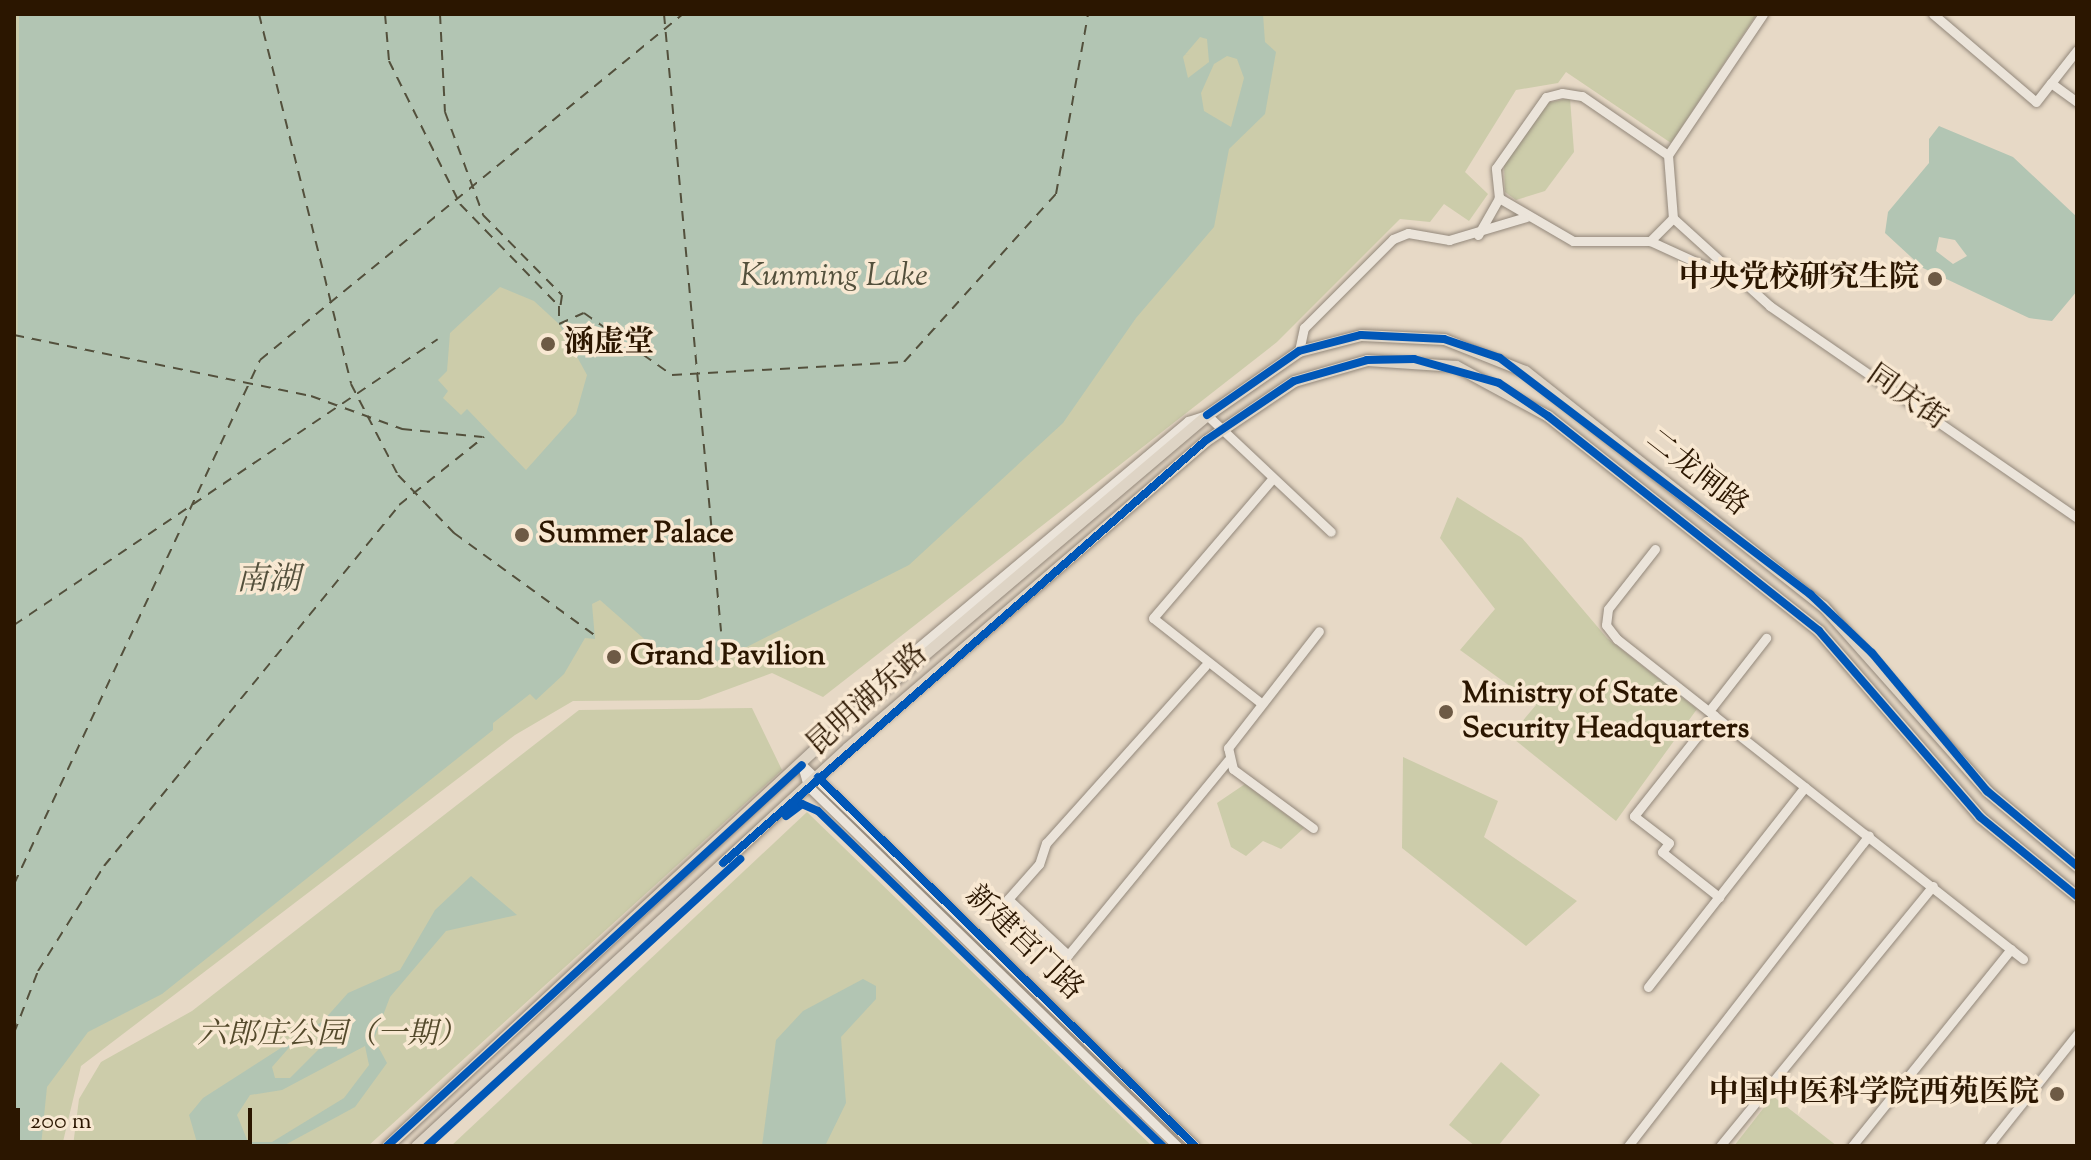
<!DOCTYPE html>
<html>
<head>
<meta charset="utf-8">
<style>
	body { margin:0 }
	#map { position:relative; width:2091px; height:1160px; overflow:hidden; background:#e7d9c6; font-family:"Sorts Mill Goudy","Noto Serif SC",serif }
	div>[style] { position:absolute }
	.green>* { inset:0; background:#cca }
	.water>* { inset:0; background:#b2c5b3 }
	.ferry>* { height:2px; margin-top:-1px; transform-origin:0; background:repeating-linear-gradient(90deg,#53503c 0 10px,transparent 0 18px) }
	.roads { filter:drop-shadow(0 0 2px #93887b) drop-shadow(0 0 2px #93887b) }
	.minor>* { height:9px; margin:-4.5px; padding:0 4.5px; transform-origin:4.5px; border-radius:4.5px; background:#ebe4da }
	.major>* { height:11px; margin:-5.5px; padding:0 5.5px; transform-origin:5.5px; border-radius:5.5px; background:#ded4c5 }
	.cycleway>* { height:8px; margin:-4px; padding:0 4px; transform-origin:4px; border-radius:4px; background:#0057b8 }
	.dots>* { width:22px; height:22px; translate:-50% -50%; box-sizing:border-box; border:4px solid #f8e8d2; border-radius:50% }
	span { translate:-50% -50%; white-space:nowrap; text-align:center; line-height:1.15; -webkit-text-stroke:7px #f8e8d2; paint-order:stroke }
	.poi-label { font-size:30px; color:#2b1600; font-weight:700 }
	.right { translate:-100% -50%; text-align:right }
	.left { translate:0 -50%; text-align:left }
	.street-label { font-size:30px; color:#2b1600 }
	.park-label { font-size:30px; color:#544a2c; font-style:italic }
	.water-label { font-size:32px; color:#53503c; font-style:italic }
	.frame { position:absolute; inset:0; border:16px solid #2b1600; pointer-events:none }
	.scale { position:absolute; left:16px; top:1108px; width:236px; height:36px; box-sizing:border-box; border:4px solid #2b1600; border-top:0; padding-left:10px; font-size:24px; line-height:28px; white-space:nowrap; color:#2b1600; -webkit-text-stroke:6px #f8e8d2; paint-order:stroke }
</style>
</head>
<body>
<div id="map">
	<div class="green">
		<div style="clip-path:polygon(14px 14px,1757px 14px,1671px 143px,1566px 72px,1558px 83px,1516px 90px,1465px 172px,1488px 194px,1469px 221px,1444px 204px,1430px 222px,1400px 219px,1277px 342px,823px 697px,772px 673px,699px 700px,573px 701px,515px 735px,81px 1066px,62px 1146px,14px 1146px)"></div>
		<div style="clip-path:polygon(1570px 98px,1574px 152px,1545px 191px,1516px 200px,1505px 192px,1504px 165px,1547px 103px)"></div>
		<div style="clip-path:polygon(1457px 497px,1522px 538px,1607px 638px,1697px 709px,1616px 821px,1510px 736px,1536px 705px,1460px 650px,1495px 609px,1440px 538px)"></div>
		<div style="clip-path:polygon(752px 708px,782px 770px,368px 1146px,73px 1146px,79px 1099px,101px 1062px,192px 1011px,579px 710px)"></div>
		<div style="clip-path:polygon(1403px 757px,1498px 801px,1484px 837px,1577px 901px,1526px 946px,1402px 848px)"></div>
		<div style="clip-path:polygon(1245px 784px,1304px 828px,1281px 849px,1263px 841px,1246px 856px,1231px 847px,1217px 803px)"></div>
		<div style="clip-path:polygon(807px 812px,1152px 1146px,451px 1146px)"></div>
		<div style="clip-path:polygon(1501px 1062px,1540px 1095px,1498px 1146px,1475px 1146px,1449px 1125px)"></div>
		<div style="clip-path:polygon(1773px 1096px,1837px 1146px,1734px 1146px)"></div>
	</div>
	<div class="water">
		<div style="clip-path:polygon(evenodd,19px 14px,1263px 14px,1265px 42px,1276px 52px,1265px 114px,1229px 149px,1214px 227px,1136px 318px,1063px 423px,909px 565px,707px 667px,659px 652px,600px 600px,592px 604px,595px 639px,585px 638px,564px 674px,536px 700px,530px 694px,493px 723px,493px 730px,162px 994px,88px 1032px,47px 1087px,41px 1146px,14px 1146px,19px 14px,1200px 37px,1207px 39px,1209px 62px,1188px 78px,1183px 57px,1200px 37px,19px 14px,1227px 56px,1237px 59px,1244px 78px,1231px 127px,1204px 111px,1201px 93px,1214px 64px,1227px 56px,19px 14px,500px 287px,534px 301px,559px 324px,587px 375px,576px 414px,526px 470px,467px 409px,461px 415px,443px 398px,448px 391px,438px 380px,447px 371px,450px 333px,500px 287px)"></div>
		<div style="clip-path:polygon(evenodd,1939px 126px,2013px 157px,2077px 217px,2077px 291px,2052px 321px,2029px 318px,1923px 268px,1885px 233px,1888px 212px,1929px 163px,1929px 139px,1939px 126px,1939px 237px,1955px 240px,1967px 256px,1953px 264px,1936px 251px,1939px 237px)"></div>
		<div style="clip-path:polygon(evenodd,471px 876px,517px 915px,446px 931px,390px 997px,374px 1039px,387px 1063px,355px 1107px,283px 1146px,198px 1146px,189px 1115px,203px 1098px,323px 1021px,348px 993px,400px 970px,435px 910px,471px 876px,330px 1026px,340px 1029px,340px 1041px,321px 1047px,290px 1078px,275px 1078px,272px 1067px,302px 1033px,330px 1026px,471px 876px,365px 1046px,369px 1065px,344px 1098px,272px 1142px,248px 1142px,237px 1115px,250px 1095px,282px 1090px,365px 1046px)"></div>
		<div style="clip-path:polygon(863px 979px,876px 986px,876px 999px,841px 1037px,846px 1103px,825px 1146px,762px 1146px,776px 1040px,803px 1011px)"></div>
	</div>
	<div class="ferry">
		<div style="left:259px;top:14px;width:381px;rotate:76deg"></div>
		<div style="left:351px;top:384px;width:102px;rotate:62.7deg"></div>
		<div style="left:398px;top:475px;width:81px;rotate:46deg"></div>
		<div style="left:454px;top:533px;width:175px;rotate:36deg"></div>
		<div style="left:385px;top:14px;width:47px;rotate:85.1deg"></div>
		<div style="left:389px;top:61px;width:160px;rotate:63.6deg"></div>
		<div style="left:460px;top:204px;width:142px;rotate:45.9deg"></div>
		<div style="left:559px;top:306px;width:18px;rotate:90deg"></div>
		<div style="left:440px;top:14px;width:98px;rotate:87.1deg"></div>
		<div style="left:445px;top:112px;width:110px;rotate:69.7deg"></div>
		<div style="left:483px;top:215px;width:112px;rotate:45.4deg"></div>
		<div style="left:562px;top:295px;width:15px;rotate:98deg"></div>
		<div style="left:664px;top:14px;width:620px;rotate:84.72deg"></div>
		<div style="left:559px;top:324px;width:27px;rotate:-24deg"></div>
		<div style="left:584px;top:313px;width:108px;rotate:35.2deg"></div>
		<div style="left:672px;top:375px;width:232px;rotate:-3.2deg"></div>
		<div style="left:904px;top:362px;width:227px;rotate:-47.9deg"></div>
		<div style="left:1056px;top:194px;width:183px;rotate:-79.9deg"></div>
		<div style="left:14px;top:335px;width:303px;rotate:11.6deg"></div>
		<div style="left:311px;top:396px;width:97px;rotate:19.9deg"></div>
		<div style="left:402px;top:429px;width:81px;rotate:5.6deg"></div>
		<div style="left:14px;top:625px;width:511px;rotate:-34deg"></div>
		<div style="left:14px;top:884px;width:579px;rotate:-64.85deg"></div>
		<div style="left:260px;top:360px;width:546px;rotate:-39.28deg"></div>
		<div style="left:14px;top:1033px;width:66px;rotate:-68.8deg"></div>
		<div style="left:38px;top:971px;width:124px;rotate:-57.8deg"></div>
		<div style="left:104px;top:866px;width:466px;rotate:-50.7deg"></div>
		<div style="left:399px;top:505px;width:109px;rotate:-38.7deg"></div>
	</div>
	<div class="roads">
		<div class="minor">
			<div style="left:1933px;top:14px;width:135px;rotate:40.5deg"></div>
			<div style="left:2036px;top:102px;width:24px;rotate:-52deg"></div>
			<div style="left:2077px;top:50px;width:42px;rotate:128.2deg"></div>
			<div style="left:2051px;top:83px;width:32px;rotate:36deg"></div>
			<div style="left:1562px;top:93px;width:20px;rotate:9deg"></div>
			<div style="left:1582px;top:96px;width:104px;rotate:34.5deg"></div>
			<div style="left:1668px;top:155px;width:63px;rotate:85.5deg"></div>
			<div style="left:1673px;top:218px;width:33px;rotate:135deg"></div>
			<div style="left:1650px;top:241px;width:77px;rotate:180deg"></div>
			<div style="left:1573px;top:241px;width:86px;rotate:-149.8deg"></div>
			<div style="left:1499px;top:198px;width:30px;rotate:-96deg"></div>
			<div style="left:1496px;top:168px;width:87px;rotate:-54.8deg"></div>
			<div style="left:1546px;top:97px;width:16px;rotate:-14deg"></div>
			<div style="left:1668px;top:155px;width:170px;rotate:-56deg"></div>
			<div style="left:1673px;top:218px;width:131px;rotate:42.2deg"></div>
			<div style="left:1770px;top:306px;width:373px;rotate:34.6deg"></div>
			<div style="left:1478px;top:235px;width:43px;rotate:-60.4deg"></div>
			<div style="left:1650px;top:241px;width:91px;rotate:24.6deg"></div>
			<div style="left:1299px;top:351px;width:24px;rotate:-78deg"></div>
			<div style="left:1304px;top:328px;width:126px;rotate:-45deg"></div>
			<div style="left:1393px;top:239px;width:16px;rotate:-22deg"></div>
			<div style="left:1408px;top:233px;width:42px;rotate:9.7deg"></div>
			<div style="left:1449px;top:240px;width:80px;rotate:-16.6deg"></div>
			<div style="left:1655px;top:549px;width:76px;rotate:128.1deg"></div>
			<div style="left:1608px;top:609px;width:16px;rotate:97deg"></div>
			<div style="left:1606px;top:625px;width:18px;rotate:52deg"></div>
			<div style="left:1617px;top:639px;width:517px;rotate:38.24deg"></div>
			<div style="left:1205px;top:666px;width:238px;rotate:131.9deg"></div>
			<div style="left:1046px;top:843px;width:22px;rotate:108deg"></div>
			<div style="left:1039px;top:864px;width:47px;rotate:131.5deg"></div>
			<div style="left:1008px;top:899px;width:82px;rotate:43deg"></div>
			<div style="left:1068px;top:955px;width:252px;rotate:-50.6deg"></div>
			<div style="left:898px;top:675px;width:21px;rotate:-62deg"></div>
			<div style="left:908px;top:656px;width:366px;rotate:-40deg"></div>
			<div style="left:1188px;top:421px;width:20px;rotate:-18deg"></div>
			<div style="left:1207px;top:415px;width:170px;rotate:43.3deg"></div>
			<div style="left:1261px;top:703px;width:137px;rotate:-141.8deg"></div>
			<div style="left:1153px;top:618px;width:183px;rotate:-49.4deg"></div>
			<div style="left:1709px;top:711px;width:93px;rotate:-52deg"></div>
			<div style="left:1714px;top:715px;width:129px;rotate:128.4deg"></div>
			<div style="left:1634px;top:816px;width:44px;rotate:37.6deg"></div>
			<div style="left:1669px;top:843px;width:11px;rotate:128deg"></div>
			<div style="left:1662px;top:852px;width:73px;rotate:38.3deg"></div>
			<div style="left:802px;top:765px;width:547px;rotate:44.11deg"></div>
			<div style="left:802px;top:765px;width:22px;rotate:74deg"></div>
			<div style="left:808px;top:786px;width:516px;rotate:44.29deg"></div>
			<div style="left:1313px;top:828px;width:99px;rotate:-143.6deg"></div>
			<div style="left:1233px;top:769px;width:22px;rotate:-103deg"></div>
			<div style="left:1228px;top:748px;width:148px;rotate:-52.1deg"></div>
			<div style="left:1648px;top:987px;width:254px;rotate:-51.9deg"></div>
			<div style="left:1628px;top:1146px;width:393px;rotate:-52.2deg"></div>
			<div style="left:1720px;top:1146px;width:336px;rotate:-50.7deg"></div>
			<div style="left:1852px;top:1146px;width:253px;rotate:-51.1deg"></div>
			<div style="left:1988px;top:1146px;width:143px;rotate:-51.5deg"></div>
		</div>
		<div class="major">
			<div style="left:387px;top:1146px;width:609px;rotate:-42.87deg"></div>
			<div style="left:833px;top:732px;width:490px;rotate:-40.3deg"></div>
			<div style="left:1207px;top:415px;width:112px;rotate:-34.8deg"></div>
			<div style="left:1299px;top:351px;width:64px;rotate:-14.5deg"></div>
			<div style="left:1361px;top:335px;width:83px;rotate:2.8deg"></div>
			<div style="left:1444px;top:339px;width:87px;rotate:21.6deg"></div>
			<div style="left:1525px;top:371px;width:380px;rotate:38.3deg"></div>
			<div style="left:1823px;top:606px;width:247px;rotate:48.4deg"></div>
			<div style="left:1987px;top:791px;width:117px;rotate:39.8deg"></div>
			<div style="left:416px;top:1146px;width:587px;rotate:-42.72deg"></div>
			<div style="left:847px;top:748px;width:472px;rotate:-40.6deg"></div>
			<div style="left:1205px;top:441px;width:107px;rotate:-34deg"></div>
			<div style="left:1294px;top:381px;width:76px;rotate:-16deg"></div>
			<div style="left:1367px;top:360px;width:89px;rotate:3.9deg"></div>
			<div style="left:1456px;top:366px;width:105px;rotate:28.5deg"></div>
			<div style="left:1548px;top:416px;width:346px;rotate:38.4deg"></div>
			<div style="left:1819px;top:631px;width:246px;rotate:49.1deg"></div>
			<div style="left:1980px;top:817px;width:125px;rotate:39.2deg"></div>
		</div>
	</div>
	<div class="cycleway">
		<div style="left:1207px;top:415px;width:112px;rotate:-34.8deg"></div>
		<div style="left:1299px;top:351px;width:64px;rotate:-14.5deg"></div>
		<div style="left:1361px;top:335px;width:83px;rotate:2.8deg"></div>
		<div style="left:1444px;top:339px;width:59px;rotate:18.7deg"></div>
		<div style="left:1500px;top:358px;width:390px;rotate:37.3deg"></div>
		<div style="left:1810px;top:594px;width:86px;rotate:43.6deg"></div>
		<div style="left:1872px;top:653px;width:180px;rotate:50.2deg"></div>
		<div style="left:1987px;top:791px;width:117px;rotate:39.8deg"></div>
		<div style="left:818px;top:777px;width:528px;rotate:44.39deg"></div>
		<div style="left:786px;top:816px;width:20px;rotate:-37deg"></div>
		<div style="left:802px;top:804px;width:17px;rotate:24deg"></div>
		<div style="left:818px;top:811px;width:481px;rotate:44.2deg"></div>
		<div style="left:723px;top:863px;width:641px;rotate:-41.2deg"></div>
		<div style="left:1205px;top:441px;width:107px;rotate:-34deg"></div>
		<div style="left:1294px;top:381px;width:76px;rotate:-16deg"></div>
		<div style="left:1367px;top:360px;width:47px;rotate:-1.2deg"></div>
		<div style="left:1414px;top:359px;width:88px;rotate:15.8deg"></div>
		<div style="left:1499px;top:383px;width:59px;rotate:34deg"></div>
		<div style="left:1548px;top:416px;width:346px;rotate:38.4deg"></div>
		<div style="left:1819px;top:631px;width:246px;rotate:49.1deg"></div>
		<div style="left:1980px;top:817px;width:125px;rotate:39.2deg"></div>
		<div style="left:387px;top:1146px;width:563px;rotate:-42.55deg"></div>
		<div style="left:427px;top:1146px;width:425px;rotate:-42.5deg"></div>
	</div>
	<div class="dots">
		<div style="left:1935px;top:279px;background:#6d5a45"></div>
		<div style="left:548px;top:344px;background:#6d5a45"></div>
		<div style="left:522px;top:535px;background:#6d5a45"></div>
		<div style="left:614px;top:657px;background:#6d5a45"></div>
		<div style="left:1446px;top:712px;background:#6d5a45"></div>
		<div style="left:2057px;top:1094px;background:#6d5a45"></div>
	</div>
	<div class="poi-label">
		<span class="right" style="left:1919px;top:279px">中央党校研究生院</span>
		<span class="left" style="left:564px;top:344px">涵虚堂</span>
		<span class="left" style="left:538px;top:535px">Summer Palace</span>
		<span class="left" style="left:630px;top:657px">Grand Pavilion</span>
		<span class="left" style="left:1462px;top:712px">Ministry of State<br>Security Headquarters</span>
		<span class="right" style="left:2039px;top:1094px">中国中医科学院西苑医院</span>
	</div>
	<div class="street-label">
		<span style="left:1906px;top:399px;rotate:35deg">同庆街</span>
		<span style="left:1696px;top:474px;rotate:38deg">二龙闸路</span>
		<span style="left:868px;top:701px;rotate:-42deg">昆明湖东路</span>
		<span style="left:1023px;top:944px;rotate:44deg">新建宫门路</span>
	</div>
	<div class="park-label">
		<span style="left:332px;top:1036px">六郎庄公园（一期）</span>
	</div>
	<div class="water-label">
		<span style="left:834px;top:277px">Kunming Lake</span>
		<span style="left:268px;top:581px">南湖</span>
	</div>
	<div class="frame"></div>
	<div class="scale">200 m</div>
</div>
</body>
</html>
